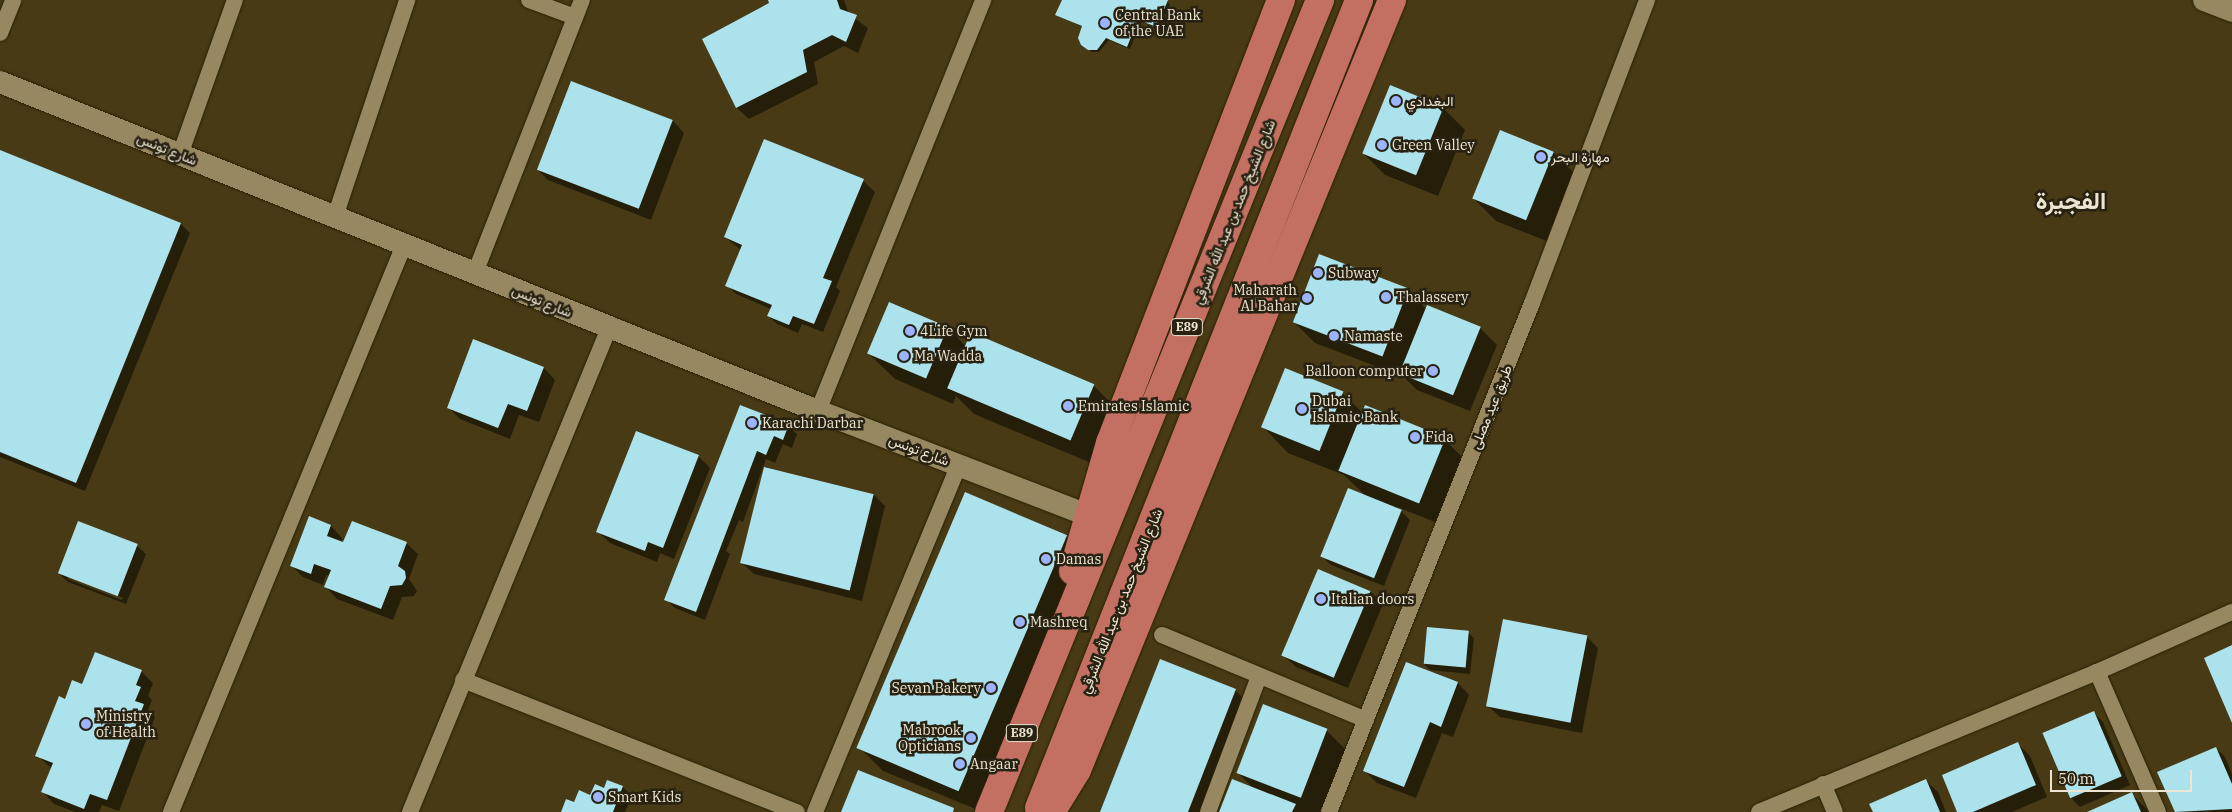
<!DOCTYPE html>
<html>
<head>
<meta charset="utf-8">
<style>
	body { margin:0 }
	#map { position:relative; width:2232px; height:812px; overflow:hidden; background:#473a14; font-family:"IBM Plex Serif",Vazirmatn,serif }
	div>[style] { position:absolute }
	.shadow>* { inset:0; background:#0007 }
	.building>* { inset:0; background:#ace2ec; transform-origin:0 0 }
	.roads { filter:drop-shadow(0 0 1px #2b2105) drop-shadow(0 0 1px #2b2105) }
	.street>* { height:16px; margin:-8px; padding:0 8px; transform-origin:8px; border-radius:8px; background:#978862 }
	.secondary>* { height:22px; margin:-11px; padding:0 11px; transform-origin:11px; border-radius:11px; background:#978862 }
	.highway>* { height:28px; margin:-14px; padding:0 14px; transform-origin:14px; border-radius:14px; background:#c36f62 }
	.dots>* { width:14px; height:14px; translate:-50% -50%; box-sizing:border-box; border:2px solid #282212; border-radius:50% }
	span { translate:-50% -50%; white-space:nowrap; text-align:center; line-height:1.15; -webkit-text-stroke:5px #282212; paint-order:stroke }
	.shield-label span { padding:1px 4px; background:#282212; border:1px solid; border-radius:4px; -webkit-text-stroke-width:0 }
	.shield-label { font-size:12px; color:#ede5d1; font-weight:700 }
	.poi-label { font-size:14px; color:#ede5d1 }
	.left { translate:0 -50%; text-align:left }
	.right { translate:-100% -50%; text-align:right }
	.street-label { font-size:14px; color:#ede5d1 }
	.town-label { font-size:24px; color:#ede5d1; font-weight:700 }
	.scale { position:absolute; left:2050px; top:770px; width:142px; height:22px; box-sizing:border-box; border:2px solid #ede5d1; border-top:0; padding-left:6px; font-size:15px; line-height:18px; white-space:nowrap; color:#ede5d1; -webkit-text-stroke:4px #282212; paint-order:stroke }
</style>
</head>
<body>
<div id="map">
	<div class="shadow">
		<div style="clip-path:polygon(769px 0,844px 0,849px 14px,868px 28px,858px 53px,844px 46px,814px 62px,818px 84px,749px 119px,737px 108px,704px 39px,771px 4px)"></div>
		<div style="clip-path:polygon(1063px 0,1163px 0,1170px 4px,1159px 29px,1141px 21px,1130px 49px,1109px 40px,1099px 52px,1092px 52px,1085px 47px,1083px 27px,1057px 15px)"></div>
		<div style="clip-path:polygon(1443px 108px,1465px 130px,1438px 196px,1385px 175px,1363px 153px)"></div>
		<div style="clip-path:polygon(673px 121px,684px 133px,651px 220px,548px 180px,537px 169px)"></div>
		<div style="clip-path:polygon(1501px 132px,1554px 153px,1576px 175px,1549px 242px,1496px 221px,1474px 199px)"></div>
		<div style="clip-path:polygon(0 151px,181px 224px,190px 233px,85px 491px,0 457px)"></div>
		<div style="clip-path:polygon(863px 181px,875px 192px,836px 287px,840px 291px,823px 332px,802px 324px,798px 333px,777px 324px,768px 316px,771px 309px,736px 294px,727px 285px,741px 250px,725px 237px)"></div>
		<div style="clip-path:polygon(1319px 256px,1408px 290px,1426px 309px,1480px 328px,1497px 345px,1470px 411px,1417px 390px,1404px 377px,1315px 343px,1293px 321px)"></div>
		<div style="clip-path:polygon(890px 303px,948px 328px,966px 346px,1093px 385px,1119px 411px,1096px 465px,974px 414px,956px 396px,953px 404px,895px 379px,869px 354px)"></div>
		<div style="clip-path:polygon(544px 368px,555px 380px,539px 422px,519px 415px,510px 439px,460px 419px,448px 407px)"></div>
		<div style="clip-path:polygon(1342px 393px,1363px 413px,1444px 439px,1466px 461px,1440px 524px,1397px 507px,1410px 520px,1384px 586px,1331px 565px,1322px 556px,1366px 496px,1344px 475px,1288px 453px,1263px 427px)"></div>
		<div style="clip-path:polygon(741px 406px,788px 426px,797px 434px,792px 448px,783px 444px,775px 463px,766px 459px,743px 522px,739px 520px,726px 551px,730px 554px,705px 620px,675px 608px,666px 599px)"></div>
		<div style="clip-path:polygon(698px 456px,710px 468px,674px 559px,660px 553px,657px 562px,610px 543px,598px 532px)"></div>
		<div style="clip-path:polygon(874px 495px,885px 506px,862px 601px,754px 574px,742px 563px)"></div>
		<div style="clip-path:polygon(309px 518px,331px 526px,342px 538px,341px 542px,406px 543px,418px 554px,409px 579px,417px 591px,414px 596px,402px 597px,393px 620px,337px 599px,326px 587px,330px 576px,326px 575px,323px 585px,303px 577px,291px 565px)"></div>
		<div style="clip-path:polygon(1066px 536px,1092px 562px,983px 812px,883px 771px,861px 749px)"></div>
		<div style="clip-path:polygon(evenodd,137px 546px,146px 554px,126px 604px,68px 582px,59px 573px,137px 546px,68px 576px,123px 598px,122px 600px,68px 579px,68px 576px)"></div>
		<div style="clip-path:polygon(1318px 571px,1371px 592px,1383px 604px,1348px 688px,1296px 667px,1284px 656px)"></div>
		<div style="clip-path:polygon(1468px 633px,1474px 638px,1470px 674px,1430px 670px,1424px 664px)"></div>
		<div style="clip-path:polygon(1586px 636px,1598px 648px,1582px 733px,1500px 717px,1488px 706px)"></div>
		<div style="clip-path:polygon(141px 671px,153px 683px,148px 696px,152px 700px,148px 710px,155px 717px,119px 811px,102px 805px,99px 812px,75px 812px,54px 804px,43px 792px,52px 769px,37px 755px,66px 700px,83px 686px)"></div>
		<div style="clip-path:polygon(1458px 683px,1469px 695px,1453px 737px,1442px 733px,1416px 798px,1377px 783px,1365px 771px)"></div>
		<div style="clip-path:polygon(1235px 690px,1247px 702px,1204px 812px,1101px 812px)"></div>
		<div style="clip-path:polygon(2094px 713px,2103px 722px,2130px 785px,2080px 807px,2071px 798px)"></div>
		<div style="clip-path:polygon(1326px 730px,1352px 756px,1330px 812px,1220px 812px,1254px 789px,1237px 772px)"></div>
		<div style="clip-path:polygon(2018px 744px,2030px 756px,2047px 797px,2012px 812px,1958px 812px)"></div>
		<div style="clip-path:polygon(2216px 748px,2225px 757px,2232px 774px,2232px 812px,2176px 812px,2159px 772px)"></div>
		<div style="clip-path:polygon(1926px 781px,1938px 792px,1946px 812px,1874px 812px)"></div>
		<div style="clip-path:polygon(623px 787px,632px 796px,625px 812px,562px 812px,605px 789px)"></div>
		<div style="clip-path:polygon(2132px 794px,2149px 812px,2090px 812px)"></div>
	</div>
	<div class="building">
		<div style="clip-path:polygon(768px 0,837px 0,840px 9px,857px 15px,846px 42px,832px 35px,803px 50px,807px 72px,736px 108px,702px 39px,769px 3px)"></div>
		<div style="clip-path:polygon(1062px 0,1168px 0,1157px 27px,1138px 20px,1127px 47px,1106px 38px,1097px 50px,1088px 50px,1081px 45px,1078px 38px,1082px 26px,1055px 15px)"></div>
		<div style="left:571px;top:81px;width:109px;height:95px;rotate:21deg"></div>
		<div style="left:1390px;top:85px;width:58px;height:74px;rotate:22deg"></div>
		<div style="left:1500px;top:130px;width:58px;height:74px;rotate:22deg"></div>
		<div style="clip-path:polygon(764px 139px,864px 179px,823px 278px,832px 281px,814px 324px,793px 316px,789px 325px,767px 316px,772px 305px,725px 286px,742px 245px,724px 237px)"></div>
		<div style="clip-path:polygon(0 150px,181px 223px,76px 483px,0 452px)"></div>
		<div style="left:1319px;top:254px;width:96px;height:73px;rotate:21deg"></div>
		<div style="left:889px;top:302px;width:64px;height:56px;rotate:23deg"></div>
		<div style="left:1427px;top:305px;width:58px;height:74px;rotate:22deg"></div>
		<div style="left:971px;top:332px;width:134px;height:61px;rotate:23deg"></div>
		<div style="clip-path:polygon(473px 339px,544px 367px,527px 411px,508px 404px,498px 428px,447px 408px)"></div>
		<div style="left:1285px;top:368px;width:63px;height:64px;rotate:22deg"></div>
		<div style="clip-path:polygon(740px 405px,789px 424px,783px 440px,774px 436px,766px 455px,757px 451px,696px 612px,664px 600px)"></div>
		<div style="left:1365px;top:405px;width:87px;height:71px;rotate:22deg"></div>
		<div style="clip-path:polygon(636px 431px,699px 455px,663px 548px,648px 542px,645px 551px,596px 532px)"></div>
		<div style="left:764px;top:467px;width:113px;height:99px;rotate:14deg"></div>
		<div style="left:1348px;top:488px;width:58px;height:74px;rotate:22deg"></div>
		<div style="left:965px;top:492px;width:111px;height:278px;rotate:23deg"></div>
		<div style="clip-path:polygon(309px 516px,331px 525px,327px 536px,343px 542px,352px 521px,407px 542px,398px 566px,405px 571px,406px 578px,402px 585px,390px 586px,381px 609px,324px 587px,331px 570px,314px 564px,311px 574px,290px 566px)"></div>
		<div style="left:78px;top:521px;width:64px;height:56px;rotate:21deg"></div>
		<div style="left:1318px;top:569px;width:57px;height:94px;rotate:23deg"></div>
		<div style="left:1503px;top:619px;width:86px;height:89px;rotate:11deg"></div>
		<div style="left:1427px;top:627px;width:42px;height:37px;rotate:5deg"></div>
		<div style="clip-path:polygon(2232px 645px,2232px 723px,2204px 658px)"></div>
		<div style="clip-path:polygon(95px 652px,142px 670px,136px 685px,141px 687px,135px 701px,144px 704px,107px 800px,90px 794px,84px 809px,41px 792px,53px 763px,35px 756px,59px 696px,65px 699px,72px 680px,82px 684px)"></div>
		<div style="clip-path:polygon(1160px 659px,1236px 689px,1188px 812px,1100px 812px)"></div>
		<div style="clip-path:polygon(1406px 662px,1458px 682px,1441px 727px,1430px 722px,1404px 787px,1363px 771px)"></div>
		<div style="left:1263px;top:704px;width:69px;height:74px;rotate:21deg"></div>
		<div style="left:2094px;top:711px;width:71px;height:56px;rotate:67deg"></div>
		<div style="clip-path:polygon(2018px 742px,2036px 785px,1973px 812px,1957px 812px,1942px 775px)"></div>
		<div style="clip-path:polygon(2216px 747px,2232px 784px,2232px 809px,2175px 812px,2157px 772px)"></div>
		<div style="clip-path:polygon(858px 770px,954px 808px,953px 812px,841px 812px)"></div>
		<div style="clip-path:polygon(1232px 779px,1296px 804px,1292px 812px,1219px 812px)"></div>
		<div style="clip-path:polygon(1926px 779px,1940px 812px,1873px 812px,1869px 804px)"></div>
		<div style="clip-path:polygon(607px 780px,623px 786px,613px 812px,561px 812px,566px 799px,574px 802px,579px 790px,590px 795px,595px 784px,604px 788px)"></div>
		<div style="clip-path:polygon(2132px 792px,2141px 812px,2087px 812px)"></div>
	</div>
	<div class="roads">
		<div class="street">
			<div style="left:529px;top:0;width:49px;rotate:20.3deg"></div>
			<div style="left:0;top:33px;width:35px;rotate:-68deg"></div>
			<div style="left:180px;top:155px;width:164px;rotate:-70.5deg"></div>
			<div style="left:335px;top:217px;width:229px;rotate:-71.6deg"></div>
			<div style="left:475px;top:273px;width:293px;rotate:-68.6deg"></div>
			<div style="left:818px;top:411px;width:443px;rotate:-68.1deg"></div>
			<div style="left:1162px;top:635px;width:221px;rotate:22.6deg"></div>
			<div style="left:463px;top:680px;width:359px;rotate:21.6deg"></div>
			<div style="left:1823px;top:784px;width:30px;rotate:67deg"></div>
			<div style="left:171px;top:812px;width:613px;rotate:-67.66deg"></div>
			<div style="left:410px;top:812px;width:523px;rotate:-67.65deg"></div>
			<div style="left:815px;top:812px;width:374px;rotate:-67.5deg"></div>
			<div style="left:1208px;top:812px;width:145px;rotate:-69.4deg"></div>
			<div style="left:1329px;top:812px;width:548px;rotate:-68.26deg"></div>
			<div style="left:1532px;top:303px;width:324px;rotate:-69.2deg"></div>
			<div style="left:1759px;top:812px;width:366px;rotate:-22.5deg"></div>
			<div style="left:2158px;top:812px;width:153px;rotate:-113.5deg"></div>
			<div style="left:2097px;top:672px;width:148px;rotate:-24deg"></div>
		</div>
		<div class="secondary">
			<div style="left:2204px;top:0;width:30px;rotate:21deg"></div>
			<div style="left:0;top:82px;width:882px;rotate:21.91deg"></div>
			<div style="left:818px;top:411px;width:288px;rotate:21.1deg"></div>
		</div>
		<div class="highway">
			<div style="left:1073px;top:571px;width:133px;rotate:-73.9deg"></div>
			<div style="left:1110px;top:443px;width:475px;rotate:-68.9deg"></div>
			<div style="left:1039px;top:808px;width:869px;rotate:-68.39deg"></div>
			<div style="left:989px;top:812px;width:877px;rotate:-67.82deg"></div>
			<div style="left:1051px;top:812px;width:49px;rotate:-58.2deg"></div>
			<div style="left:1077px;top:770px;width:832px;rotate:-67.75deg"></div>
		</div>
	</div>
	<div class="dots">
		<div style="left:1105px;top:23px;background:#9cb4fd"></div>
		<div style="left:1396px;top:101px;background:#9cb4fd"></div>
		<div style="left:1382px;top:145px;background:#9cb4fd"></div>
		<div style="left:1541px;top:157px;background:#9cb4fd"></div>
		<div style="left:1318px;top:273px;background:#9cb4fd"></div>
		<div style="left:1386px;top:297px;background:#9cb4fd"></div>
		<div style="left:1307px;top:298px;background:#9cb4fd"></div>
		<div style="left:910px;top:331px;background:#9cb4fd"></div>
		<div style="left:1334px;top:336px;background:#9cb4fd"></div>
		<div style="left:904px;top:356px;background:#9cb4fd"></div>
		<div style="left:1433px;top:371px;background:#9cb4fd"></div>
		<div style="left:1068px;top:406px;background:#9cb4fd"></div>
		<div style="left:1302px;top:409px;background:#9cb4fd"></div>
		<div style="left:752px;top:423px;background:#9cb4fd"></div>
		<div style="left:1415px;top:437px;background:#9cb4fd"></div>
		<div style="left:1046px;top:559px;background:#9cb4fd"></div>
		<div style="left:1321px;top:599px;background:#9cb4fd"></div>
		<div style="left:1020px;top:622px;background:#9cb4fd"></div>
		<div style="left:991px;top:688px;background:#9cb4fd"></div>
		<div style="left:86px;top:724px;background:#9cb4fd"></div>
		<div style="left:971px;top:738px;background:#9cb4fd"></div>
		<div style="left:960px;top:764px;background:#9cb4fd"></div>
		<div style="left:598px;top:797px;background:#9cb4fd"></div>
	</div>
	<div class="shield-label">
		<span style="left:1187px;top:327px">E89</span>
		<span style="left:1022px;top:733px">E89</span>
	</div>
	<div class="poi-label">
		<span class="left" style="left:1115px;top:23px">Central Bank<br>of the UAE</span>
		<span class="left" style="left:1406px;top:101px">البغدادي</span>
		<span class="left" style="left:1392px;top:145px">Green Valley</span>
		<span class="left" style="left:1551px;top:157px">مهارة البحر</span>
		<span class="left" style="left:1328px;top:273px">Subway</span>
		<span class="right" style="left:1297px;top:298px">Maharath<br>Al Bahar</span>
		<span class="left" style="left:1396px;top:297px">Thalassery</span>
		<span class="left" style="left:920px;top:331px">4Life Gym</span>
		<span class="left" style="left:1344px;top:336px">Namaste</span>
		<span class="left" style="left:914px;top:356px">Ma Wadda</span>
		<span class="right" style="left:1423px;top:371px">Balloon computer</span>
		<span class="left" style="left:1312px;top:409px">Dubai<br>Islamic Bank</span>
		<span class="left" style="left:1078px;top:406px">Emirates Islamic</span>
		<span class="left" style="left:762px;top:423px">Karachi Darbar</span>
		<span class="left" style="left:1425px;top:437px">Fida</span>
		<span class="left" style="left:1056px;top:559px">Damas</span>
		<span class="left" style="left:1331px;top:599px">Italian doors</span>
		<span class="left" style="left:1030px;top:622px">Mashreq</span>
		<span class="right" style="left:981px;top:688px">Sevan Bakery</span>
		<span class="left" style="left:96px;top:724px">Ministry<br>of Health</span>
		<span class="right" style="left:961px;top:738px">Mabrook<br>Opticians</span>
		<span class="left" style="left:970px;top:764px">Angaar</span>
		<span class="left" style="left:608px;top:797px">Smart Kids</span>
	</div>
	<div class="street-label">
		<span style="left:167px;top:149px;rotate:22deg">شارع تونس</span>
		<span style="left:1234px;top:212px;rotate:-68deg">شارع الشيخ حمد بن عبد الله الشرقي</span>
		<span style="left:542px;top:301px;rotate:22deg">شارع تونس</span>
		<span style="left:1491px;top:407px;rotate:-68deg">طريق عيد مصلى</span>
		<span style="left:919px;top:450px;rotate:21deg">شارع تونس</span>
		<span style="left:1121px;top:601px;rotate:-68deg">شارع الشيخ حمد بن عبد الله الشرقي</span>
	</div>
	<div class="town-label">
		<span style="left:2071px;top:201px">الفجيرة</span>
	</div>
	<div class="scale">50 m</div>
</div>
</body>
</html>
